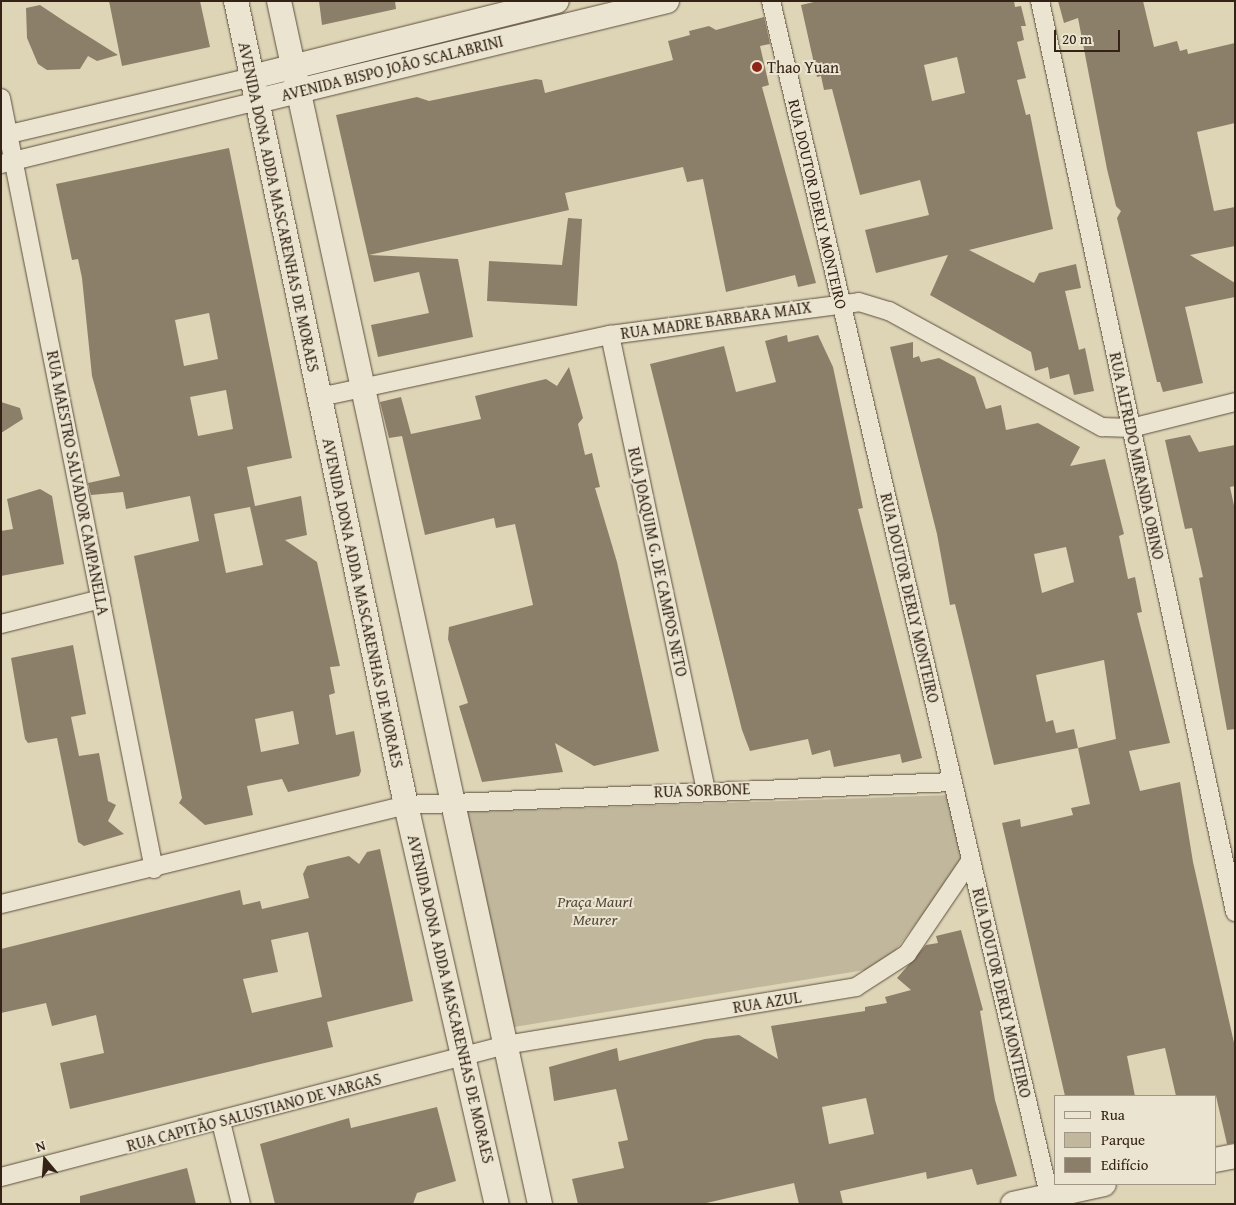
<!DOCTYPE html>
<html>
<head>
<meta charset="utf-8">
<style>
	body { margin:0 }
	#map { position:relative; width:1236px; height:1205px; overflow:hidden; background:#ded5b7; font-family:"Gentium Book Plus",serif }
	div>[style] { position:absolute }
	.green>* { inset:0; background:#c1b79c }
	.building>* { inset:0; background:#8c7f6a }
	.roads { filter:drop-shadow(0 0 1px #5e4f3e) drop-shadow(0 0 1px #5e4f3e) }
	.street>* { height:18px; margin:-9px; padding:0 9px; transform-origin:9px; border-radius:9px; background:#eae4d0 }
	.secondary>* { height:24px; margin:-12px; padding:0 12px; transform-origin:12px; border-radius:12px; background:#eae4d0 }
	.dots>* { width:14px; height:14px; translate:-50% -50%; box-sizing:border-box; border:2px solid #eae4d0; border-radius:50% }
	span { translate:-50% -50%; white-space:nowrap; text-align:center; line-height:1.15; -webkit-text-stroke:4px #eae4d0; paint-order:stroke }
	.poi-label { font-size:16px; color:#342216 }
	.left { translate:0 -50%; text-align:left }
	.street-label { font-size:16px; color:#342216 }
	.park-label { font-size:16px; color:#574738; font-style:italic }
	.frame { position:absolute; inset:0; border:2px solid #342216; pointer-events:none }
	.legend { position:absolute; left:1054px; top:1095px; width:162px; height:90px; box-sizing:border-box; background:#eae4d0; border:1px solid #a19686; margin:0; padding:6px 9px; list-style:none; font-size:15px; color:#342216 }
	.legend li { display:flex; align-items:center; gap:10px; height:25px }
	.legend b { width:25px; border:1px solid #a19686 }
	.north { position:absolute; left:20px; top:1135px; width:50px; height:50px; -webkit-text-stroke:4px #eae4d0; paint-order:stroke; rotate:342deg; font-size:14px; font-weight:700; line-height:20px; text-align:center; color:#342216 }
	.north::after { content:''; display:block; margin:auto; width:18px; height:22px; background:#342216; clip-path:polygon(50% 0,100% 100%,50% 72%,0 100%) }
	.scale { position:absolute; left:1054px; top:30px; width:66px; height:22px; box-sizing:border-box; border:2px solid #342216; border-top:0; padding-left:6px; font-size:15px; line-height:18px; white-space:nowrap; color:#342216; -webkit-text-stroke:4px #eae4d0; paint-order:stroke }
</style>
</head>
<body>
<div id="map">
	<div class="green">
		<div style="clip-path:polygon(951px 795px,966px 857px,883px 967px,514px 1027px,467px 812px)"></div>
	</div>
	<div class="building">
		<div style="clip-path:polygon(109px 1px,200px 1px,210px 47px,122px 66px)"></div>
		<div style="clip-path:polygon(319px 1px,395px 1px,396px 9px,322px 25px)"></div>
		<div style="clip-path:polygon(evenodd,818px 1px,1014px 1px,1015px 7px,1021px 6px,1026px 26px,1021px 26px,1024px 40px,1017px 42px,1026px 78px,1017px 80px,1026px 115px,1030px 114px,1053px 229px,969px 250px,1034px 283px,1039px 273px,1076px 264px,1081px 288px,1065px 291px,1079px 350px,1085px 348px,1094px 391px,1074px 395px,1069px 374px,1050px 379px,1048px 367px,1035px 371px,1031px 352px,930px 295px,948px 255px,876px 273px,865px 230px,929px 215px,920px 180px,860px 195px,832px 89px,824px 90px,821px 76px,817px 77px,801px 5px,818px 1px,957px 57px,965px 93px,932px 101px,924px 65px,957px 57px)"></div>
		<div style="clip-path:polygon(1058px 1px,1143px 1px,1154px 47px,1177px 41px,1180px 51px,1187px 49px,1188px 54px,1235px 43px,1235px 123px,1197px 132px,1214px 211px,1235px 207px,1235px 246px,1190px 255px,1235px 283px,1235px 297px,1185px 307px,1203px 383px,1163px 392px,1160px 382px,1157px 382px,1117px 218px,1121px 211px,1116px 206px,1107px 169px,1078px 18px,1064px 23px)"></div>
		<div style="clip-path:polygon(40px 5px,67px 23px,118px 55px,97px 61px,88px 56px,80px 69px,47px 70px,38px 64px,27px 38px,26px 8px)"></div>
		<div style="clip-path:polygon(764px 17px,770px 44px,760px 46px,769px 85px,762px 87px,816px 283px,798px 287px,795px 275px,726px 292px,703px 179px,687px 182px,683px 167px,565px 193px,569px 210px,369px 255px,458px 259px,473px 337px,378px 357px,371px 325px,429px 313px,419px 272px,374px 282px,336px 115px,417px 97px,429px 101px,536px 79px,542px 80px,545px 93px,673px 60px,668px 41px,690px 35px,689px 31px,709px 26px,716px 30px)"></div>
		<div style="clip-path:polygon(evenodd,229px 148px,292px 458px,247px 467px,255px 506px,214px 514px,226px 573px,263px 565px,250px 507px,301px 496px,307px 535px,285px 540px,317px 562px,340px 666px,330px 667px,335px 693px,329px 695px,336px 735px,354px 731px,361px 771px,359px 776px,288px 792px,282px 779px,247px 786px,253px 815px,205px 825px,179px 803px,182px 798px,134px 556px,199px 541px,190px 496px,126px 509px,123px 492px,91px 495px,88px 483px,120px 476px,92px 376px,82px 278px,78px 259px,72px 260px,56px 184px,229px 148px,209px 313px,218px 359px,184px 366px,175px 320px,209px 313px,229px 148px,226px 390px,233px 429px,198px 436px,190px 397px,226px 390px,229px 148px,293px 711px,299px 744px,261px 752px,255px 719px,293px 711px)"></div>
		<div style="clip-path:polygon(568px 218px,582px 219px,577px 306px,487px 301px,489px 261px,562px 265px)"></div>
		<div style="clip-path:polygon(787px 335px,788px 342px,818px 335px,833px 367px,863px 508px,858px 509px,922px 758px,902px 763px,900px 754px,834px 767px,830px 750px,812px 755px,808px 739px,750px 751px,742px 730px,650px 364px,724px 346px,736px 392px,776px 382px,765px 341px)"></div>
		<div style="clip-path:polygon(evenodd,913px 342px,913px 358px,919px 356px,921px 362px,939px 358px,975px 377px,986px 409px,1001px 405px,1006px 430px,1038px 423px,1080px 447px,1070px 466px,1105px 459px,1124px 534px,1119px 536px,1128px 579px,1135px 577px,1142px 612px,1137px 613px,1170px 743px,1129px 751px,1140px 791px,1180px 782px,1193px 862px,1235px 1047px,1235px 1143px,1227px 1144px,1216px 1096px,1176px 1096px,1165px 1048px,1127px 1056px,1135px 1096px,1065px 1096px,1002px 823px,1020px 819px,1021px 827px,1073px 815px,1071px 808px,1090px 804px,1078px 748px,994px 765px,955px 604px,950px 605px,937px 534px,890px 347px,913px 342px,1066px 547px,1074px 582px,1042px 593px,1034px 554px,1066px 547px,913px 342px,1104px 660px,1116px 739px,1078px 748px,1074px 729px,1056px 733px,1053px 720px,1046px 722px,1036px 675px,1104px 660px)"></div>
		<div style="clip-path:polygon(569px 367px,583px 418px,578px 424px,585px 455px,592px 453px,600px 487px,595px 488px,617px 562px,659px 751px,594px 766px,555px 743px,563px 772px,482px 782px,459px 706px,468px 703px,448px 639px,449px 627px,533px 605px,515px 524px,496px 528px,494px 518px,425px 535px,402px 436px,389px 438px,380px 402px,401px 397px,411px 434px,481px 419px,475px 396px,546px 379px,557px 386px)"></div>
		<div style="clip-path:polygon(1px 402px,20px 408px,23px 419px,1px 433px)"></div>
		<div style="clip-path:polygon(1190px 435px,1199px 452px,1235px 445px,1235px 486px,1230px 487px,1235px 510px,1235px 729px,1227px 730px,1199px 578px,1203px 577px,1192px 528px,1185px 529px,1165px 440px)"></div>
		<div style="clip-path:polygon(40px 489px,52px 496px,64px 564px,1px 576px,1px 531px,13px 529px,7px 499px)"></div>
		<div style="clip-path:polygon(73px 645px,86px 714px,71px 717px,79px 756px,99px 753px,108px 801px,116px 805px,108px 821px,124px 834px,84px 846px,78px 842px,57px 738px,28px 743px,25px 739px,11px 658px)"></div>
		<div style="clip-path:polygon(evenodd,380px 849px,413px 1001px,327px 1022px,333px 1047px,70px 1109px,60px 1063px,104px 1053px,96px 1015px,52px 1026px,46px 1003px,1px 1013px,1px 949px,240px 890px,243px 905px,260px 901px,262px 909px,309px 898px,303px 874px,307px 866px,349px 856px,359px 864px,367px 852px,380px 849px,308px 932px,322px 997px,252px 1013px,243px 979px,278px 972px,271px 940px,308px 932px)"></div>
		<div style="clip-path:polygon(evenodd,961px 930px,983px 1010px,980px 1011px,995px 1100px,1017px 1176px,977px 1185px,972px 1169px,927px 1179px,926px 1172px,840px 1191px,843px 1204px,799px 1204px,794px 1183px,702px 1204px,578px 1204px,572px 1179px,624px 1168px,618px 1142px,628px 1140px,616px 1089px,554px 1101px,549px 1067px,617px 1048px,619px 1061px,705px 1039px,739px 1035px,778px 1059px,771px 1026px,865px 1011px,865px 1007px,887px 1003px,885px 997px,911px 990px,897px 978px,926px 945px,938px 943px,936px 936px,961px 930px,866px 1098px,874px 1134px,829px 1144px,822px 1107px,866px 1098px)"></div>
		<div style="clip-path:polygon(437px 1107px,456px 1181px,417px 1193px,413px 1204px,275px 1204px,260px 1144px,349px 1118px,351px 1128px)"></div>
		<div style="clip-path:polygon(187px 1168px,196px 1204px,80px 1204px,80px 1196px)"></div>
	</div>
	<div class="roads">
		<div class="street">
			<div style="left:771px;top:1px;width:1226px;rotate:76.89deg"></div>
			<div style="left:1040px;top:1px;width:932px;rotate:77.92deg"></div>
			<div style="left:1px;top:98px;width:786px;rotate:78.78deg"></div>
			<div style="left:1px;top:136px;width:258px;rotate:-13.2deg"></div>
			<div style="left:1px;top:164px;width:264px;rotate:-13.8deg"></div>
			<div style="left:610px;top:335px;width:464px;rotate:78.1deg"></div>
			<div style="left:320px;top:397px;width:297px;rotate:-12.1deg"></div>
			<div style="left:610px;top:335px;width:251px;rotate:-7.5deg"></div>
			<div style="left:859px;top:302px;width:31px;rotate:17deg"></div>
			<div style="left:889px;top:311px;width:243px;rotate:28.6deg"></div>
			<div style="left:1102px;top:427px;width:29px;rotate:2deg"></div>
			<div style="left:1131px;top:428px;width:107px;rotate:-14deg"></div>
			<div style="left:1px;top:624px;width:103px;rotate:-14deg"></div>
			<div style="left:1px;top:904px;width:417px;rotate:-13.7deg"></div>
			<div style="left:406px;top:805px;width:547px;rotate:-2.41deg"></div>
			<div style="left:221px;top:1122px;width:84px;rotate:76.3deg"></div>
			<div style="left:1px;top:1177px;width:522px;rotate:-14.65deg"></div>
			<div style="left:506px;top:1045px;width:355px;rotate:-9.4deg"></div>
			<div style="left:856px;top:987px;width:61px;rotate:-32.9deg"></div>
			<div style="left:907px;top:954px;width:114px;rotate:-55.8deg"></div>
		</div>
		<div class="secondary">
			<div style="left:236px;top:1px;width:822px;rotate:78.06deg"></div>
			<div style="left:406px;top:805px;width:409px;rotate:77.2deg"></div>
			<div style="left:279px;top:1px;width:1231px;rotate:77.76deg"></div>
			<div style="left:252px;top:77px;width:314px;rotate:-14deg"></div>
			<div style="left:257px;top:101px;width:422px;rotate:-13.7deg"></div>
			<div style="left:1215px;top:1160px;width:20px;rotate:-11deg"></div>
			<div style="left:1013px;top:1204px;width:93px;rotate:-12.4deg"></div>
		</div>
	</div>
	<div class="dots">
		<div style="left:757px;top:67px;background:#8f2418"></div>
	</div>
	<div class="poi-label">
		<span class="left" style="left:767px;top:67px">Thao Yuan</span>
	</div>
	<div class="street-label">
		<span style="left:392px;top:68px;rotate:-14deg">AVENIDA BISPO JOÃO SCALABRINI</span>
		<span style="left:818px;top:204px;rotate:77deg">RUA DOUTOR DERLY MONTEIRO</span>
		<span style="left:279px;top:207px;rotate:78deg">AVENIDA DONA ADDA MASCARENHAS DE MORAES</span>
		<span style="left:716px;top:320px;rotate:-8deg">RUA MADRE BARBARA MAIX</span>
		<span style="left:1137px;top:456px;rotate:78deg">RUA ALFREDO MIRANDA OBINO</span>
		<span style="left:78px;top:483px;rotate:79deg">RUA MAESTRO SALVADOR CAMPANELLA</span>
		<span style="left:658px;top:562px;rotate:78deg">RUA JOAQUIM G. DE CAMPOS NETO</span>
		<span style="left:910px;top:598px;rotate:77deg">RUA DOUTOR DERLY MONTEIRO</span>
		<span style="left:363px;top:603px;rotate:78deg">AVENIDA DONA ADDA MASCARENHAS DE MORAES</span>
		<span style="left:702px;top:790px;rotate:-2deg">RUA SORBONE</span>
		<span style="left:1002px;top:993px;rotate:77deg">RUA DOUTOR DERLY MONTEIRO</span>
		<span style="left:451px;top:999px;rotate:77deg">AVENIDA DONA ADDA MASCARENHAS DE MORAES</span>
		<span style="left:767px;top:1002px;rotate:-9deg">RUA AZUL</span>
		<span style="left:254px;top:1112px;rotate:-15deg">RUA CAPITÃO SALUSTIANO DE VARGAS</span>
	</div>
	<div class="park-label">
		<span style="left:595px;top:910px">Praça Mauri<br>Meurer</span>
	</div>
	<div class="frame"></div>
	<ul class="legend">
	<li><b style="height:6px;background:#eae4d0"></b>Rua</li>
	<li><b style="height:14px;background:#c1b79c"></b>Parque</li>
	<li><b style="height:14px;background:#8c7f6a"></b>Edifício</li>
	</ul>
	<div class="north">N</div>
	<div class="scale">20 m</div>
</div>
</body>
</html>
